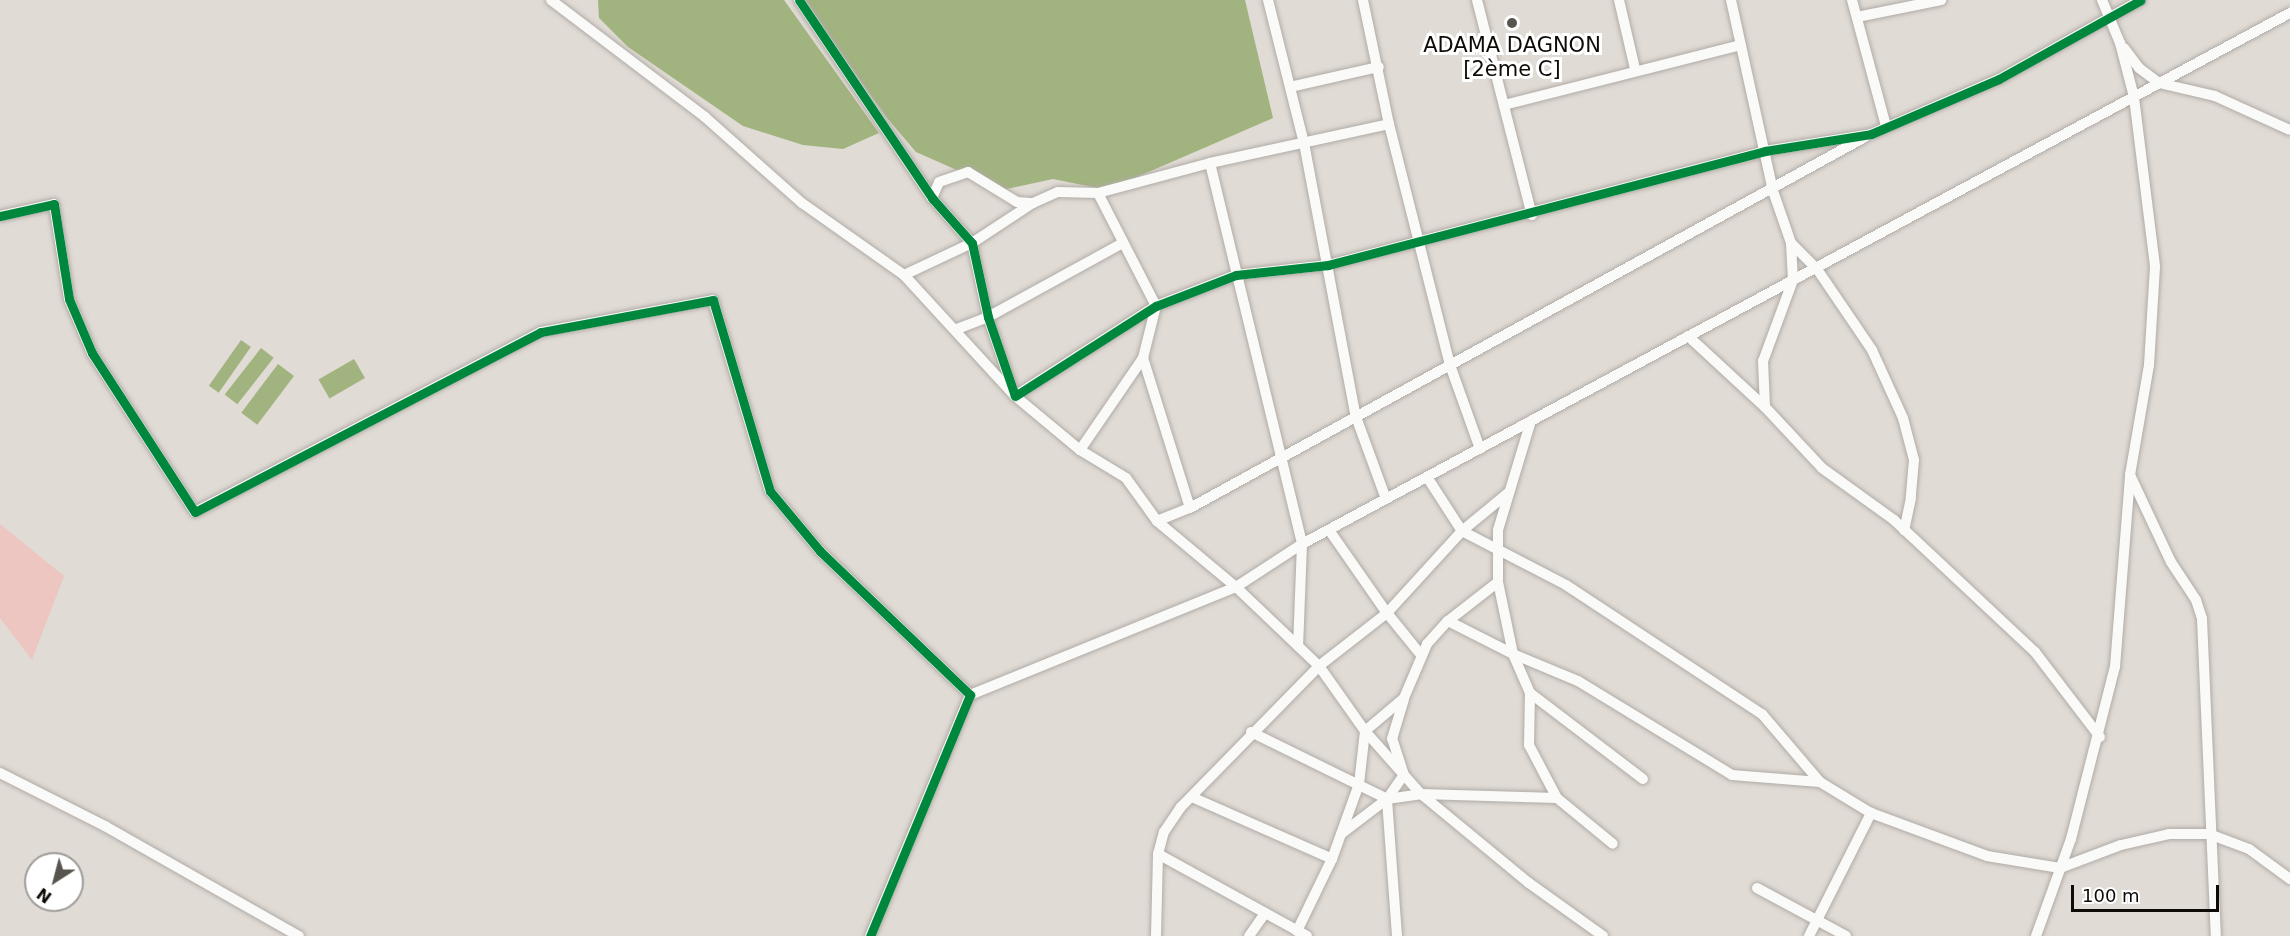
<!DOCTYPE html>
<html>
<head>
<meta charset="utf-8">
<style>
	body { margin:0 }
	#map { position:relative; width:2290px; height:936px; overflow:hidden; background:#e1dbd5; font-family:"DejaVu Sans",sans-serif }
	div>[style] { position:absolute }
	.green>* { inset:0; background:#edc5c1 }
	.water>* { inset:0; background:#a1b37e; transform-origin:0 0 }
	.roads { filter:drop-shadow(0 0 2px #b0aba6) drop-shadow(0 0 2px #b0aba6) }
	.minor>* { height:10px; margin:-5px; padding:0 5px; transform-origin:5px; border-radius:5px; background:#fafaf9 }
	.cycleway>* { height:9px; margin:-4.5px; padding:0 4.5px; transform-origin:4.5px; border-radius:4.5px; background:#00873e }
	.dots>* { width:16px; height:16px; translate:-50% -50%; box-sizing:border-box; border:3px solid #fff; border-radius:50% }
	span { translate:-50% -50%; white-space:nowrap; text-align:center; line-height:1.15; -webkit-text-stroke:6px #fff; paint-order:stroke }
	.poi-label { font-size:21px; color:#0e0b06 }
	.north { position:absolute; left:24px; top:852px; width:60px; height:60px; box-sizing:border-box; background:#fff; border:2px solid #9f9d9b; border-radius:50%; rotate:216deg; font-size:16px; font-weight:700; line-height:24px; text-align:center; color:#0e0b06 }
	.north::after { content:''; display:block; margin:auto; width:21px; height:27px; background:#58544e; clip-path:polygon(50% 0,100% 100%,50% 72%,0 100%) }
	.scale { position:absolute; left:2071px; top:885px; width:148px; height:27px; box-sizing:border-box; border:3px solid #0e0b06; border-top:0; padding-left:8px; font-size:18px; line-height:21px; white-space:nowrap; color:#0e0b06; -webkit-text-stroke:4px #fff; paint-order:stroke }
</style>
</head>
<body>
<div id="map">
	<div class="green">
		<div style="clip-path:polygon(0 524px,64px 576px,32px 660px,0 618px)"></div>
	</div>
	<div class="water">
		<div style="clip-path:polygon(598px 0,784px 0,879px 133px,843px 149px,803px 145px,743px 126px,628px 47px,599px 18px)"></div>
		<div style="clip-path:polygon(803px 0,1245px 0,1273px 118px,1107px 190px,1053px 179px,1002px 190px,916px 152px,887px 118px)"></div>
		<div style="left:241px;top:340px;width:12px;height:56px;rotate:35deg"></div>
		<div style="left:261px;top:348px;width:16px;height:59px;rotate:38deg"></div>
		<div style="left:354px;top:359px;width:22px;height:41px;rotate:60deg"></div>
		<div style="left:278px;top:364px;width:20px;height:61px;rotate:37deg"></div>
	</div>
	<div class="roads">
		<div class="minor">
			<div style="left:551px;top:0;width:193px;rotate:37.2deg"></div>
			<div style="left:705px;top:117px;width:130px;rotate:41.6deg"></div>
			<div style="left:802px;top:203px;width:125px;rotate:35.2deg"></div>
			<div style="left:904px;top:275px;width:164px;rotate:47.5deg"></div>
			<div style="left:1015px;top:396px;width:85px;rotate:39.7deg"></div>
			<div style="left:1080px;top:450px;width:54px;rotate:31.3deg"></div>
			<div style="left:1126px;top:478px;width:53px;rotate:54.2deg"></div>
			<div style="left:1157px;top:521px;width:103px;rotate:39.9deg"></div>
			<div style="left:1236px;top:587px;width:115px;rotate:43.6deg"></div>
			<div style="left:1319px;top:666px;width:80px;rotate:54.7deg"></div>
			<div style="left:1365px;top:731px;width:84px;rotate:48.4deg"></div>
			<div style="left:1421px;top:794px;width:140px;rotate:39.5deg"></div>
			<div style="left:1529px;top:883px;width:91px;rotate:35.6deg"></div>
			<div style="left:799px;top:0;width:239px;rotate:56.1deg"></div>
			<div style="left:932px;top:198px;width:60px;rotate:48.4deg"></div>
			<div style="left:972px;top:243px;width:76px;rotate:77.8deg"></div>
			<div style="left:988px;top:317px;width:83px;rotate:71.1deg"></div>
			<div style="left:1015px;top:396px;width:167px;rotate:-32.6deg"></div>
			<div style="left:1156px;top:306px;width:86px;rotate:-21.2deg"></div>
			<div style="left:1236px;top:275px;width:93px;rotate:-6.2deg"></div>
			<div style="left:1328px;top:265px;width:452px;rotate:-14.6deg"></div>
			<div style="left:1765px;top:151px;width:107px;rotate:-9.1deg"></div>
			<div style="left:1871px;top:134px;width:139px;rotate:-23.3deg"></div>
			<div style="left:1999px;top:79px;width:162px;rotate:-29.1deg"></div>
			<div style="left:1268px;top:0;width:147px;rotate:75.9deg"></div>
			<div style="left:1304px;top:143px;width:279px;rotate:79.3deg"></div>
			<div style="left:1356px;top:417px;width:87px;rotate:69.9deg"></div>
			<div style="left:1363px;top:0;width:127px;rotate:78.2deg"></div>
			<div style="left:1389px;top:124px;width:249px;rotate:75.8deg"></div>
			<div style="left:1450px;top:365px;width:89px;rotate:70.3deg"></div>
			<div style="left:1477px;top:0;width:222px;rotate:75.7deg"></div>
			<div style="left:1619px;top:0;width:71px;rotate:76.9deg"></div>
			<div style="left:1731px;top:0;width:196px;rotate:77.6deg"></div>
			<div style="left:1773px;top:191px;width:55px;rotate:70.9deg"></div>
			<div style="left:1791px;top:243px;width:37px;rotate:87deg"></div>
			<div style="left:1793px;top:280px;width:86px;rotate:110.3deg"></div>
			<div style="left:1763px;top:361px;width:46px;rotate:87.5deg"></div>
			<div style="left:1852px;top:0;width:131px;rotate:74.9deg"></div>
			<div style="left:1857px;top:17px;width:86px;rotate:-11.4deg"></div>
			<div style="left:2124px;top:48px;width:25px;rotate:53deg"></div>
			<div style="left:2139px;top:68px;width:25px;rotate:37deg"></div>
			<div style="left:2159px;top:83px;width:57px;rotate:13.1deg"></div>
			<div style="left:2215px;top:96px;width:82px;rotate:24.4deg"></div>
			<div style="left:1290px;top:87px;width:91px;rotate:-12.7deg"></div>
			<div style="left:1504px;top:105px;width:244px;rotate:-14.2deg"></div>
			<div style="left:1210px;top:163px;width:392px;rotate:76.4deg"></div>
			<div style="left:1302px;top:544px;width:102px;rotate:92.2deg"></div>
			<div style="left:932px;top:198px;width:17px;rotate:-66deg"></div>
			<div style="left:939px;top:182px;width:31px;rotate:-19deg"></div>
			<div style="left:968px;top:172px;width:57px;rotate:31.5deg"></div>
			<div style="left:1017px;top:202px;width:16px;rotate:4deg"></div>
			<div style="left:1033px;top:203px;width:27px;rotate:-24deg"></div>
			<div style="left:1058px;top:192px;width:40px;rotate:1.4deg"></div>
			<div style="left:1098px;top:193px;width:116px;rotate:-15deg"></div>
			<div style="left:1210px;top:163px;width:183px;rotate:-12.3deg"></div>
			<div style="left:0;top:216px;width:55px;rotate:-12.5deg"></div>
			<div style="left:54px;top:204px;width:96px;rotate:81deg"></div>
			<div style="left:69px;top:299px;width:59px;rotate:66.9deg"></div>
			<div style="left:92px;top:353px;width:189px;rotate:57.1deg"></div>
			<div style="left:195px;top:512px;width:390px;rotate:-27.5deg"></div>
			<div style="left:541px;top:332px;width:175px;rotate:-10.5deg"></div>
			<div style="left:713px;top:300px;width:199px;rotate:73.4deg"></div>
			<div style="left:770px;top:491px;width:78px;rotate:50.2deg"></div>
			<div style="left:820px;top:551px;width:208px;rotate:43.8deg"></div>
			<div style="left:970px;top:695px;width:261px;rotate:112.5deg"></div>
			<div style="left:1791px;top:243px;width:37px;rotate:45deg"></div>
			<div style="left:1817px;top:269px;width:98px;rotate:55.8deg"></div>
			<div style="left:1872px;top:350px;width:75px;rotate:65.5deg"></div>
			<div style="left:1903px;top:418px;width:43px;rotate:75.3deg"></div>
			<div style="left:1914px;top:460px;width:38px;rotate:95deg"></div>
			<div style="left:1911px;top:498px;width:33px;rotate:102deg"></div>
			<div style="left:904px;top:275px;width:75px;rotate:-25.2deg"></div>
			<div style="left:972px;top:243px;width:73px;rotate:-33.3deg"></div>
			<div style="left:957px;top:329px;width:33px;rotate:-21deg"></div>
			<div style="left:988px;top:317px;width:152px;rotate:-28.8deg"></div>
			<div style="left:1688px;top:336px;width:105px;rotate:42.7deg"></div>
			<div style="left:1765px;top:407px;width:83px;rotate:46.9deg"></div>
			<div style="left:1822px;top:468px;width:89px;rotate:35.8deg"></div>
			<div style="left:1894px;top:520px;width:193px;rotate:43.1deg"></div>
			<div style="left:2035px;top:652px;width:107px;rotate:52.6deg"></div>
			<div style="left:1143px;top:358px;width:157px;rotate:72.6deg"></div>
			<div style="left:1080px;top:450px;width:112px;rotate:-55.6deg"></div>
			<div style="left:1143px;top:358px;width:54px;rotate:-76deg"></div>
			<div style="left:1156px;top:306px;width:127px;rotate:-117.2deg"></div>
			<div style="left:2130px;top:475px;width:96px;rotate:64.8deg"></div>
			<div style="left:2171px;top:562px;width:45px;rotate:56.7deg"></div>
			<div style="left:2196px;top:600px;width:20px;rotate:72deg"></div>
			<div style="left:2202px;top:619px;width:317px;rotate:87.5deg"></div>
			<div style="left:1427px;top:477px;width:64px;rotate:57.1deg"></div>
			<div style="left:1462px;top:531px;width:117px;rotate:27.4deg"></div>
			<div style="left:1566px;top:585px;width:235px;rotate:33.4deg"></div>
			<div style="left:1762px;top:714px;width:89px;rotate:49.5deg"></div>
			<div style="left:1820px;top:782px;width:60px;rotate:31.3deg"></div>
			<div style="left:1871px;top:813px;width:124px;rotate:20.3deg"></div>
			<div style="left:1987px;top:856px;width:74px;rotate:9.3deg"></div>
			<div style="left:2060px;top:868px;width:65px;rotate:-20.7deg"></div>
			<div style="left:2121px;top:845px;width:49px;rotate:-12.9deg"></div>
			<div style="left:2169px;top:834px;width:40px"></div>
			<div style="left:2209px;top:834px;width:43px;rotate:20.6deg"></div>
			<div style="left:2249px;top:849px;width:51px;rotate:36.2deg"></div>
			<div style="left:1157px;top:521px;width:35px;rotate:-22deg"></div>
			<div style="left:1190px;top:508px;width:770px;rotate:-28.79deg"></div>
			<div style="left:1329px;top:530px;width:101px;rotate:55.1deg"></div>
			<div style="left:1387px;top:613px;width:54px;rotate:51deg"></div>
			<div style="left:1498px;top:582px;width:74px;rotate:78.2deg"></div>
			<div style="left:1513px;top:654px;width:43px;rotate:66.4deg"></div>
			<div style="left:1530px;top:693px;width:52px;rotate:91.1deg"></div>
			<div style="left:1529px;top:745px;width:60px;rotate:62.2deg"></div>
			<div style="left:1557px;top:798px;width:72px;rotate:39.4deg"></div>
			<div style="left:1448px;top:621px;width:73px;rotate:26.9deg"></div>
			<div style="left:1513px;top:654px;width:70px;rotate:22.6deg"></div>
			<div style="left:1578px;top:681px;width:180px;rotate:31.4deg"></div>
			<div style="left:1732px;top:775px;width:88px;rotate:4.5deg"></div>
			<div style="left:1530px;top:693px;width:142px;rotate:37.3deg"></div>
			<div style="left:970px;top:695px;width:287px;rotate:-22.1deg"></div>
			<div style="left:1236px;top:587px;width:79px;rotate:-33.1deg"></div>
			<div style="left:1302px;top:544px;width:1122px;rotate:-28.26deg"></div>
			<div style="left:1251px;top:732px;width:152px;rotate:26.2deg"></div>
			<div style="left:0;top:773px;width:118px;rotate:26.8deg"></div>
			<div style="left:105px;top:826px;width:223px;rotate:29.6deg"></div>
			<div style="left:1194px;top:798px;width:151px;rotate:23.8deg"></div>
			<div style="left:1341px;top:834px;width:58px;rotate:-37.3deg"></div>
			<div style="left:1387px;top:799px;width:34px;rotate:-8deg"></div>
			<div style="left:1421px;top:794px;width:136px;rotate:1.7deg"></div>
			<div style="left:1158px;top:854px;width:170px;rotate:28.8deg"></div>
			<div style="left:1757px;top:888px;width:101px;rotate:28.3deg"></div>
			<div style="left:1297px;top:931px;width:80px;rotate:-64.1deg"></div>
			<div style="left:1332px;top:859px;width:80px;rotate:-70.2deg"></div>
			<div style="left:1359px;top:784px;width:53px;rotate:-83.5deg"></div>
			<div style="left:1365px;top:731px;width:51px;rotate:-40.2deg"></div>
			<div style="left:1404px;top:698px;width:59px;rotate:-66.9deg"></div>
			<div style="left:1427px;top:644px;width:31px;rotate:-48deg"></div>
			<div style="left:1448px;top:621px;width:63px;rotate:-38deg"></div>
			<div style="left:1498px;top:582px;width:52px;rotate:-90deg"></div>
			<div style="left:1498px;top:530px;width:114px;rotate:-73.2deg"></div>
			<div style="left:1156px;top:936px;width:82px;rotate:-88.6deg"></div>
			<div style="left:1158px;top:854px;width:23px;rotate:-75deg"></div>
			<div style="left:1164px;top:832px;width:30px;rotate:-56deg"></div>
			<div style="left:1181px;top:807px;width:197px;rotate:-45.6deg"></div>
			<div style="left:1319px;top:666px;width:86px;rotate:-37.9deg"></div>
			<div style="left:1387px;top:613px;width:111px;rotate:-47.6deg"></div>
			<div style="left:1462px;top:531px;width:60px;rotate:-39.6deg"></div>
			<div style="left:1249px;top:936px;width:28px;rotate:-55deg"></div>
			<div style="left:1397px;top:936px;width:137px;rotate:-94.2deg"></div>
			<div style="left:1387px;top:799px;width:29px;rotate:-55deg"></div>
			<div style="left:1404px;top:775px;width:38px;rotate:-108deg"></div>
			<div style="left:1392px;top:739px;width:42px;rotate:-73.3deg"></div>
			<div style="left:1809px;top:936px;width:138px;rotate:-63.2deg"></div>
			<div style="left:2036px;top:936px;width:103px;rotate:-70.2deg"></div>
			<div style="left:2071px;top:839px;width:178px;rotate:-75.7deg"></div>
			<div style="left:2115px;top:667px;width:193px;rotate:-85.5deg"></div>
			<div style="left:2130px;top:475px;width:112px;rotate:-80.2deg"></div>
			<div style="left:2149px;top:365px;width:99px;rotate:-86.5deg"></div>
			<div style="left:2155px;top:266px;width:170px;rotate:-97.1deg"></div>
			<div style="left:2134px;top:97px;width:56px;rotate:-104.5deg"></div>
			<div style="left:2120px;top:43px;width:47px;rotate:-112.7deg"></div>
		</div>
	</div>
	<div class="cycleway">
		<div style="left:799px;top:0;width:239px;rotate:56.1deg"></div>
		<div style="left:932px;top:198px;width:60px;rotate:48.4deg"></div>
		<div style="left:972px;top:243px;width:76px;rotate:77.8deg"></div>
		<div style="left:988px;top:317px;width:83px;rotate:71.1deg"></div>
		<div style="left:1015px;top:396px;width:167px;rotate:-32.6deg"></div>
		<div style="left:1156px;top:306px;width:86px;rotate:-21.2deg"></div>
		<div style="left:1236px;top:275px;width:93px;rotate:-6.2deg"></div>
		<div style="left:1328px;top:265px;width:452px;rotate:-14.6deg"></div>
		<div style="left:1765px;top:151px;width:107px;rotate:-9.1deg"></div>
		<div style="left:1871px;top:134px;width:139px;rotate:-23.3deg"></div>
		<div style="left:1999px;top:79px;width:162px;rotate:-29.1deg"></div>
		<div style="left:0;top:216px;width:55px;rotate:-12.5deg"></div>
		<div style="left:54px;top:204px;width:96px;rotate:81deg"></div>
		<div style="left:69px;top:299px;width:59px;rotate:66.9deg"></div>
		<div style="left:92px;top:353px;width:189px;rotate:57.1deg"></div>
		<div style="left:195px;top:512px;width:390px;rotate:-27.5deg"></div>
		<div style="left:541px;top:332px;width:175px;rotate:-10.5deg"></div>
		<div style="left:713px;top:300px;width:199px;rotate:73.4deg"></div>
		<div style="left:770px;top:491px;width:78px;rotate:50.2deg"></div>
		<div style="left:820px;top:551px;width:208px;rotate:43.8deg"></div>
		<div style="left:970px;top:695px;width:261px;rotate:112.5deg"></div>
	</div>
	<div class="dots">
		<div style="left:1512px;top:23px;background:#58544e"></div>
	</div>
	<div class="poi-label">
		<span style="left:1512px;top:57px">ADAMA DAGNON<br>[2ème C]</span>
	</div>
	<div class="north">N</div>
	<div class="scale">100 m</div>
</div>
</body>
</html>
